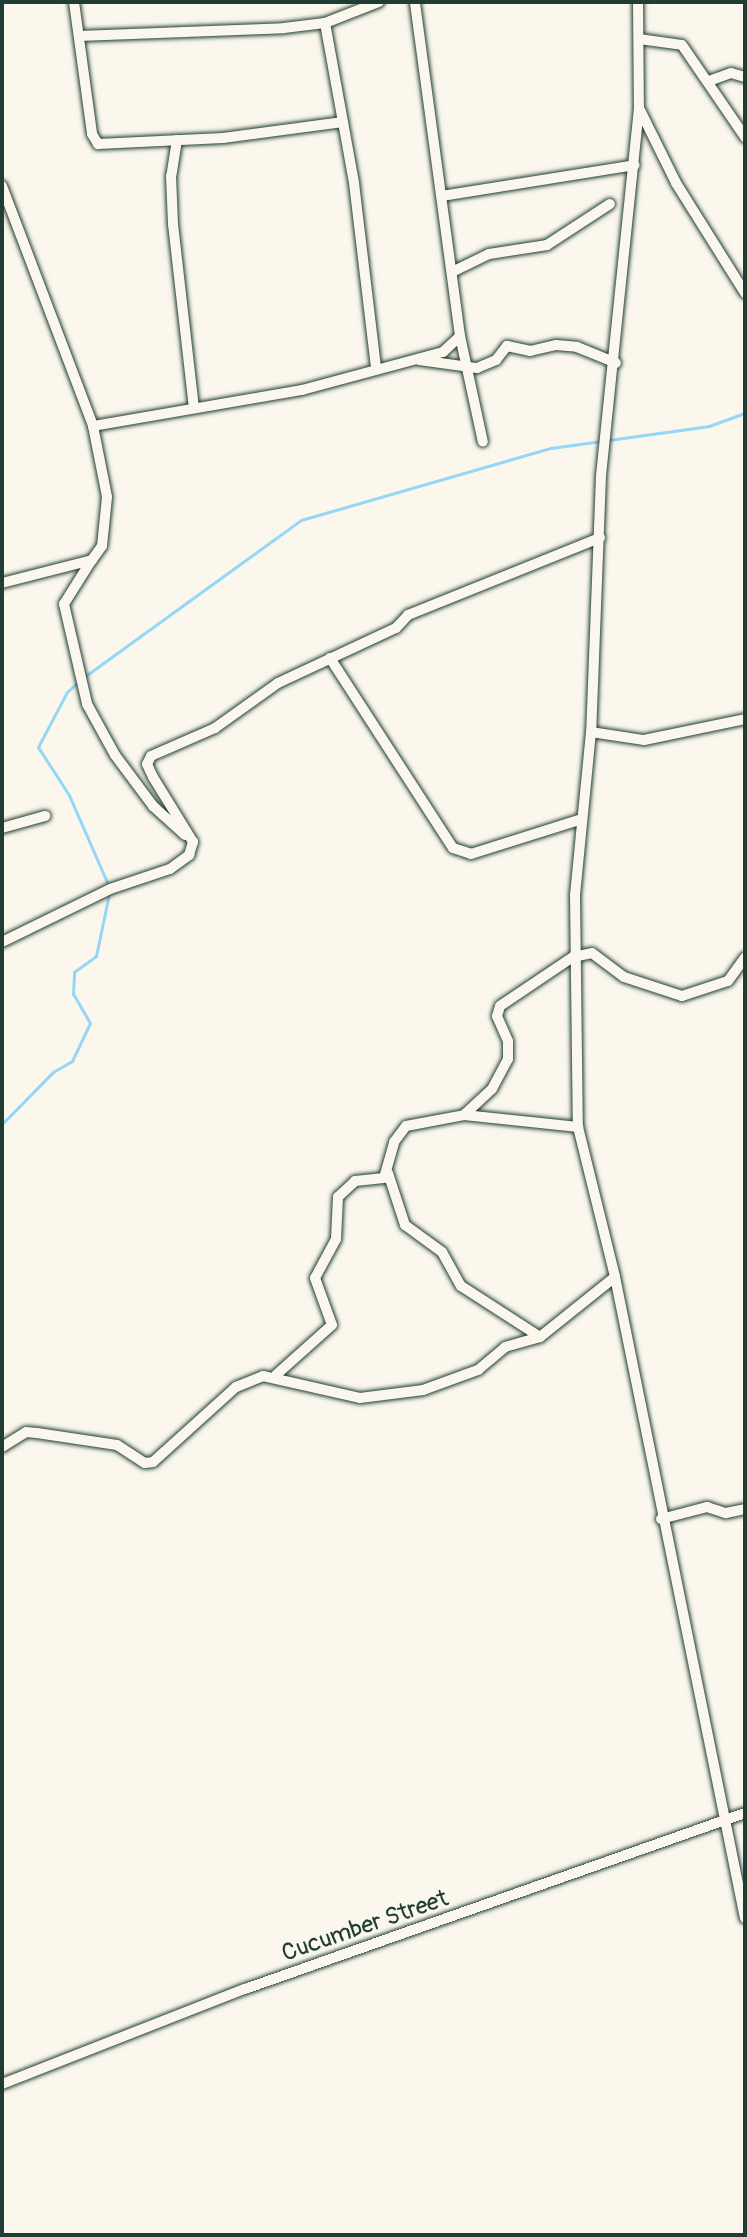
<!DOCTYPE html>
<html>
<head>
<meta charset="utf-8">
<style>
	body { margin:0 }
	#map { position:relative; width:747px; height:2237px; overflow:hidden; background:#fbf7ec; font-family:Pangolin,sans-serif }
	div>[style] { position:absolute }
	.stream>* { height:3px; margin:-1.5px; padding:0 1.5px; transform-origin:1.5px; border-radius:1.5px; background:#94d7f6 }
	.roads { filter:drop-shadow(0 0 2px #1f3d34) drop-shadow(0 0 2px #1f3d34) }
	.minor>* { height:10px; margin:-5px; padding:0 5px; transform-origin:5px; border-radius:5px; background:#fbf7ec }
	span { translate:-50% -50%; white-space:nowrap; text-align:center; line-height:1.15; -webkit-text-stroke:6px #fbf7ec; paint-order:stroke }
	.street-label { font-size:24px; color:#1f3d34 }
	.frame { position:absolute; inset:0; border:4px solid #1f3d34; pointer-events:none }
</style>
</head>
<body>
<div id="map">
	<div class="stream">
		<div style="left:84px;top:677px;width:268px;rotate:-35.9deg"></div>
		<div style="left:301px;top:520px;width:260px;rotate:-16.1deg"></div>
		<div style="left:551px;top:448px;width:160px;rotate:-7.9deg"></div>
		<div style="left:709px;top:426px;width:38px;rotate:-20deg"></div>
		<div style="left:2px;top:1124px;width:73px;rotate:-45.6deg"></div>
		<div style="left:53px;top:1072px;width:22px;rotate:-30deg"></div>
		<div style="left:72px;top:1061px;width:42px;rotate:-64.7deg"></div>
		<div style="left:90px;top:1023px;width:34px;rotate:-120deg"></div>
		<div style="left:73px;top:994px;width:22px;rotate:-87deg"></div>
		<div style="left:74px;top:972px;width:27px;rotate:-36deg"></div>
		<div style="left:96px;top:956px;width:68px;rotate:-78.2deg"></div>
		<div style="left:110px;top:889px;width:103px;rotate:-113.6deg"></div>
		<div style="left:69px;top:795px;width:57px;rotate:-122.9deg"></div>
		<div style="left:38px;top:747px;width:62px;rotate:-62.2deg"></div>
		<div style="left:67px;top:692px;width:15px;rotate:-42deg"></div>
	</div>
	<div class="roads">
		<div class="minor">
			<div style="left:74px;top:2px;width:133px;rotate:82.2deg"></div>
			<div style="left:92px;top:134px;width:12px;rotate:59deg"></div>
			<div style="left:98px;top:144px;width:125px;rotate:-2.7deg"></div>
			<div style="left:223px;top:138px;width:121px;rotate:-7.6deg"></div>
			<div style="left:638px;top:2px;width:106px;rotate:89.5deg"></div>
			<div style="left:639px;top:108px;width:370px;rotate:95.9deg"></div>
			<div style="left:601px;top:476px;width:256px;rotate:92.2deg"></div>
			<div style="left:591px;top:732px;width:164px;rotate:95.6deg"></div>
			<div style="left:575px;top:895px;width:232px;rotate:89.3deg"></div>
			<div style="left:578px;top:1127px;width:154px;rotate:76.1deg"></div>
			<div style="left:615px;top:1277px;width:654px;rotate:78.54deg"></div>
			<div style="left:325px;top:23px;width:163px;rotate:79.7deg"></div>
			<div style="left:354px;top:183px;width:186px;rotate:83.2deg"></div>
			<div style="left:79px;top:36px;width:205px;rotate:-2.2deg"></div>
			<div style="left:284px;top:28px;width:41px;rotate:-7deg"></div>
			<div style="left:325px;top:23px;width:58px;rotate:-21.3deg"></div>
			<div style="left:639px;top:39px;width:43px;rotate:7.9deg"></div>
			<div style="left:682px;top:45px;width:112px;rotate:55.6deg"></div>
			<div style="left:709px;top:81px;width:23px;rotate:-20deg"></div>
			<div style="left:731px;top:73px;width:15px;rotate:16deg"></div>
			<div style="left:639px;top:108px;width:84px;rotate:63.7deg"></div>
			<div style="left:676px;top:183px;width:130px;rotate:57.9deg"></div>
			<div style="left:177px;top:140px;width:36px;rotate:99deg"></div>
			<div style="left:171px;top:176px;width:48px;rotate:87.6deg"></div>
			<div style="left:173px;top:224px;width:185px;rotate:83.5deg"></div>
			<div style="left:2px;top:186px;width:257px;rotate:69.2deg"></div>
			<div style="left:93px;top:426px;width:72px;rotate:78.8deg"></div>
			<div style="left:107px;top:497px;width:49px;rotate:95.8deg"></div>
			<div style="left:102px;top:546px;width:17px;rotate:126deg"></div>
			<div style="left:92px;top:560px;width:93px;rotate:165.7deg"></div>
			<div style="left:442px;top:196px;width:195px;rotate:-9.1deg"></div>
			<div style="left:452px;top:272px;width:41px;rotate:-25.9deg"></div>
			<div style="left:489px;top:254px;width:59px;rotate:-8.8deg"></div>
			<div style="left:547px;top:245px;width:75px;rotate:-33.1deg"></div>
			<div style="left:460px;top:336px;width:108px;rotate:77.8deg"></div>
			<div style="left:419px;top:360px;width:59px;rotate:7.9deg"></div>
			<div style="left:477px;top:368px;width:21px;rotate:-23deg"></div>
			<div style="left:496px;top:360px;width:18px;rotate:-52deg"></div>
			<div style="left:507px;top:346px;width:24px;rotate:12deg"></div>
			<div style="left:530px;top:351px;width:27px;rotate:-13deg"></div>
			<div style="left:556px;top:345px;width:21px;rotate:5deg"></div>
			<div style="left:577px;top:347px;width:42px;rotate:22.3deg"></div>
			<div style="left:93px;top:426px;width:212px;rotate:-9.8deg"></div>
			<div style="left:302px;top:390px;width:146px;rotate:-15.1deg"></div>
			<div style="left:443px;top:352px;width:23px;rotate:-43deg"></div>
			<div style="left:460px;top:336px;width:337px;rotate:-97.7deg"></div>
			<div style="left:91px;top:561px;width:51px;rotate:122.1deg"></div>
			<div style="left:64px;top:604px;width:103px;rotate:77deg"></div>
			<div style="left:87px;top:704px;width:58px;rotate:61.2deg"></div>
			<div style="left:115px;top:755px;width:64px;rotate:53.3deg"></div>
			<div style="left:153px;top:806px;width:43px;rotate:42.2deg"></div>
			<div style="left:330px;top:658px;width:226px;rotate:57.1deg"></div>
			<div style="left:453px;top:848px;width:19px;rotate:18deg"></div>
			<div style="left:471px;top:854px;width:116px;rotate:-17.5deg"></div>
			<div style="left:591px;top:732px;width:54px;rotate:8.6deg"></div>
			<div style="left:644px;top:740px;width:103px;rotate:-11.7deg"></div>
			<div style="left:2px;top:828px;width:45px;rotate:-15.6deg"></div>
			<div style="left:2px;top:942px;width:120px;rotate:-26.1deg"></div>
			<div style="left:110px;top:889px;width:63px;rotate:-18.4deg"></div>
			<div style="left:170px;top:869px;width:24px;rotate:-36deg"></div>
			<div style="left:189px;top:855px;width:14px;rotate:-73deg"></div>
			<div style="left:193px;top:842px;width:76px;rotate:-121.6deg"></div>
			<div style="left:153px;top:777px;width:14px;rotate:-115deg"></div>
			<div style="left:147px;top:764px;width:9px;rotate:-63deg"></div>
			<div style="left:151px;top:756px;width:70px;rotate:-23.6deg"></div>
			<div style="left:215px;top:728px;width:77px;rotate:-35.5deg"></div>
			<div style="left:278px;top:683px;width:130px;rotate:-25deg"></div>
			<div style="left:396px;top:628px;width:18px;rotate:-47deg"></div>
			<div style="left:408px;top:615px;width:207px;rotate:-21.9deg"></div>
			<div style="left:464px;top:1115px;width:38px;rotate:-43deg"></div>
			<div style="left:492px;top:1089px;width:34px;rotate:-62deg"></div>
			<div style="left:508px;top:1059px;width:18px;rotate:-90deg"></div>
			<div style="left:508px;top:1041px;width:27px;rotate:-114deg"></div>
			<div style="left:497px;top:1016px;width:10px;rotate:-73deg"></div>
			<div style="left:500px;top:1006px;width:88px;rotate:-33.9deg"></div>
			<div style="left:573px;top:957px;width:19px;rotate:-12deg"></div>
			<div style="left:592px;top:953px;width:40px;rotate:37deg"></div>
			<div style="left:624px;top:977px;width:61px;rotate:18.1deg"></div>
			<div style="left:682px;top:996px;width:48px;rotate:-18.1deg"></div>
			<div style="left:728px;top:981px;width:29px;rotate:-54deg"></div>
			<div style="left:388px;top:1173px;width:55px;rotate:71.9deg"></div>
			<div style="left:405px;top:1225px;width:46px;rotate:36.1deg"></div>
			<div style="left:442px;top:1252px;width:39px;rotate:61deg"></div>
			<div style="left:461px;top:1286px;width:94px;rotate:32.8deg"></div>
			<div style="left:276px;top:1375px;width:75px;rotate:-41.8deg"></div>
			<div style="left:332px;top:1325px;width:50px;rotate:-109.9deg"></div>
			<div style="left:315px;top:1278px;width:44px;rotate:-61.7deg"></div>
			<div style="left:336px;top:1239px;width:42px;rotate:-87.3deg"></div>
			<div style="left:338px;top:1197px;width:23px;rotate:-43deg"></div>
			<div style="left:355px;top:1181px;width:29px;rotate:-6deg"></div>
			<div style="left:384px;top:1178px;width:37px;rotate:-74deg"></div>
			<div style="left:394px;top:1142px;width:20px;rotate:-53deg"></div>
			<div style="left:406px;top:1126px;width:59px;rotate:-10.7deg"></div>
			<div style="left:464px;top:1115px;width:115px;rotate:6deg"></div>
			<div style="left:2px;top:1447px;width:28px;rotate:-32deg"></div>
			<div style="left:26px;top:1432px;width:11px;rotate:5deg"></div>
			<div style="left:37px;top:1433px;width:81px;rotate:8.5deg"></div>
			<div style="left:117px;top:1445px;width:33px;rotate:33deg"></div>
			<div style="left:145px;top:1463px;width:8px;rotate:-7deg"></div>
			<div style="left:153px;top:1462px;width:112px;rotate:-42.1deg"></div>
			<div style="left:236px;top:1387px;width:29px;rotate:-22deg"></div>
			<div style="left:263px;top:1376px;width:99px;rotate:12.8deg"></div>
			<div style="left:360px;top:1398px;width:64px;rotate:-7.2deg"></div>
			<div style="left:423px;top:1390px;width:59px;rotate:-20deg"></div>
			<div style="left:478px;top:1370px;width:35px;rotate:-40deg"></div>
			<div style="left:505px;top:1347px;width:36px;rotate:-16deg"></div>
			<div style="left:540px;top:1337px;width:96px;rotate:-38.7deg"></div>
			<div style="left:661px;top:1519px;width:48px;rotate:-14.6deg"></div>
			<div style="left:707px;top:1507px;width:20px;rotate:18deg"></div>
			<div style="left:726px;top:1513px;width:19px;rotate:-12deg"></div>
			<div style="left:2px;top:2084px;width:261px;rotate:-21.4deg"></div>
			<div style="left:245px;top:1989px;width:530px;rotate:-19.39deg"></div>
		</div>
	</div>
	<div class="street-label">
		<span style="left:365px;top:1926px;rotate:-19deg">Cucumber Street</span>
	</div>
	<div class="frame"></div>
</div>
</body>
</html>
